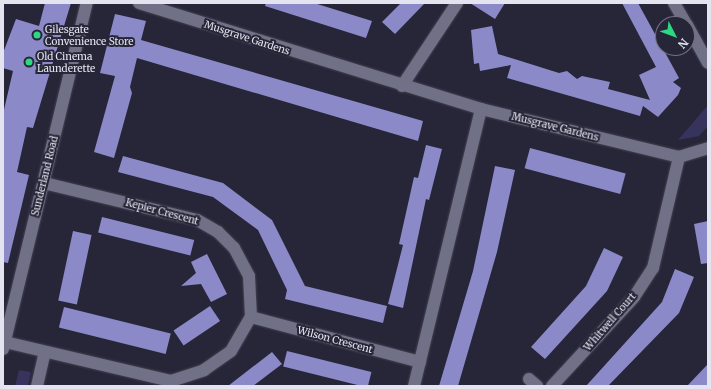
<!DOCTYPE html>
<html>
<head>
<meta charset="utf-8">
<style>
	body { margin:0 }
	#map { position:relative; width:711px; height:389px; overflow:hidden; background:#262638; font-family:Merriweather,serif }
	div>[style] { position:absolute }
	.green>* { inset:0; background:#36335c }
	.building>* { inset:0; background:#8c89c9; transform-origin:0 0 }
	.roads { filter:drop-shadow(0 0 1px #434151) drop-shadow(0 0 1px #434151) }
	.minor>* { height:12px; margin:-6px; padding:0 6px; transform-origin:6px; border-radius:6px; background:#707086 }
	.dots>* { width:11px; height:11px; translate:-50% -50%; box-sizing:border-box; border:2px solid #262638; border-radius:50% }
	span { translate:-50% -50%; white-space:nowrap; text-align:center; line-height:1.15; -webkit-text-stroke:4px #262638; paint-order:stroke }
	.poi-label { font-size:10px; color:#e4e4f0 }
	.left { translate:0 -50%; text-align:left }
	.street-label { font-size:10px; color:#e4e4f0 }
	.frame { position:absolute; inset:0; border:4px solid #e4e4f0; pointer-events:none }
	.north { position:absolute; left:655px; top:16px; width:40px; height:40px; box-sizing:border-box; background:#262638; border:1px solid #727282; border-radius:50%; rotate:132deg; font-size:11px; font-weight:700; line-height:16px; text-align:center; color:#e4e4f0 }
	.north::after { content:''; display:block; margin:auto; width:14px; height:18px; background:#2ed883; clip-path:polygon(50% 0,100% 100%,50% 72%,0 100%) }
</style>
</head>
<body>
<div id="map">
	<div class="green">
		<div style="clip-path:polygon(708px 105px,708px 126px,699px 136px,678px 140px)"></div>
		<div style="clip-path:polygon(19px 370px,31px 372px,28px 386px,15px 386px)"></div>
	</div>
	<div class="building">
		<div style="clip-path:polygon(45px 3px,71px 3px,33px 128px,27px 127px,17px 172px,29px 175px,8px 263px,3px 262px,3px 114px,13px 71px,3px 68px,3px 53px,16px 19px,39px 26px)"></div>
		<div style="clip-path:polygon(266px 3px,314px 3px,372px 21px,366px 38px,265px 6px)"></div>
		<div style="clip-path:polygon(401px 3px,425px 3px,395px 34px,382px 22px)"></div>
		<div style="clip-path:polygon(470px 3px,505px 3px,495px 19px)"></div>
		<div style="clip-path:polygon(622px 3px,638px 3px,679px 78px,673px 82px,681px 88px,678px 95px,658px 117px,643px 106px,640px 116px,507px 78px,511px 65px,480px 71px,479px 63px,474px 64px,471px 30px,492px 26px,498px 54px,559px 73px,567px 71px,577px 79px,582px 76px,610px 82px,608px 89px,650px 100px,639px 75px,656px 67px)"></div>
		<div style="clip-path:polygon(115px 14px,146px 21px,141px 40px,423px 121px,418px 141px,137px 58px,130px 87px,132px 93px,114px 158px,94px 152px,115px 76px,100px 73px)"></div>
		<div style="clip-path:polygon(426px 145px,442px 149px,429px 200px,426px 199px,403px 308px,388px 304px,403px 245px,399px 244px,414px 177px,418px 178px)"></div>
		<div style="left:530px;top:148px;width:99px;height:21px;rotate:15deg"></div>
		<div style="clip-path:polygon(123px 156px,223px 183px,272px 220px,305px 286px,387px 306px,383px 323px,285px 299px,287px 290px,258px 230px,213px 197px,118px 172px)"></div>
		<div style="clip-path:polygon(495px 166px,515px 170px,497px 252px,458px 386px,439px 386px,473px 271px)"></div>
		<div style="left:102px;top:217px;width:95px;height:16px;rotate:14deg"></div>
		<div style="clip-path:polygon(708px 221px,708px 263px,701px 264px,694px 224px)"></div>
		<div style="left:73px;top:231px;width:19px;height:71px;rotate:12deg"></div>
		<div style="clip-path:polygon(604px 248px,623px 257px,607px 291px,545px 359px,531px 347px,586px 286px)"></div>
		<div style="clip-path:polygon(207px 254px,227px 294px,211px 302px,201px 284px,181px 286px,196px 273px,191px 262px)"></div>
		<div style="clip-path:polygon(675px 269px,694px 277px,679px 313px,608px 386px,586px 386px,662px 302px)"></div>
		<div style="left:210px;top:306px;width:18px;height:44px;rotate:56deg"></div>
		<div style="left:64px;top:307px;width:110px;height:21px;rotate:14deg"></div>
		<div style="left:287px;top:351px;width:87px;height:16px;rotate:14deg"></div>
		<div style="clip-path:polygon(272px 352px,282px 364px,253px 386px,228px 386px)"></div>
		<div style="clip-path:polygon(708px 364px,708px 386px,687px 386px)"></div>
	</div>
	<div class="roads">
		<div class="minor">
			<div style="left:139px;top:3px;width:358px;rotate:17.2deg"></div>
			<div style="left:481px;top:109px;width:204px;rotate:13.6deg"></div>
			<div style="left:679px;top:157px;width:30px;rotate:-17deg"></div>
			<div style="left:674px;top:3px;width:24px;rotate:60deg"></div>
			<div style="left:687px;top:25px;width:43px;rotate:61.1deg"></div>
			<div style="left:402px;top:86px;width:100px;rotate:-56.5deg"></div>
			<div style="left:251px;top:317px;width:175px;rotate:14.9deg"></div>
			<div style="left:5px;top:342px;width:171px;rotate:13.2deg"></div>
			<div style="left:171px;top:381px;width:35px;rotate:-18deg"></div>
			<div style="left:204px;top:370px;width:33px;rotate:-35deg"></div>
			<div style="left:231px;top:351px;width:39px;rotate:-60deg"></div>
			<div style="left:251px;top:317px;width:41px;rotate:-92.8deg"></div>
			<div style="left:249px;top:276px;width:32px;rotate:-118deg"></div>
			<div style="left:234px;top:248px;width:23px;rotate:-135deg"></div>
			<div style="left:218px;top:232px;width:24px;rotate:-150deg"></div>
			<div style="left:197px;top:220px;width:157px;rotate:-166.4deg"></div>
			<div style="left:3px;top:349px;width:356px;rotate:-76.4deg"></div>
			<div style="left:529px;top:379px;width:11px;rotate:41deg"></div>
			<div style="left:37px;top:386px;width:35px;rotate:-77deg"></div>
			<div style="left:414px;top:386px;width:285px;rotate:-76.4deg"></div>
			<div style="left:552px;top:386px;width:121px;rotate:-47.3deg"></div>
			<div style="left:634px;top:297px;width:35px;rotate:-57deg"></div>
			<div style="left:653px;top:268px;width:114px;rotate:-76.8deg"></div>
		</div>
	</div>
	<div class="dots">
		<div style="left:37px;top:35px;background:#2ed883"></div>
		<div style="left:29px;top:62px;background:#2ed883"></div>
	</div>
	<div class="poi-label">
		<span class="left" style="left:45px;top:35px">Gilesgate<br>Convenience Store</span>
		<span class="left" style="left:37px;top:62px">Old Cinema<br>Launderette</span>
	</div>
	<div class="street-label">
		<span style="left:247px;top:38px;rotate:18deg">Musgrave Gardens</span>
		<span style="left:555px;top:127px;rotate:14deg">Musgrave Gardens</span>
		<span style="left:45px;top:176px;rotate:-76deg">Sunderland Road</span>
		<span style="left:162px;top:212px;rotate:15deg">Kepier Crescent</span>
		<span style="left:610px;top:322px;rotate:-49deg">Whitwell Court</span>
		<span style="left:335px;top:340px;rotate:15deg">Wilson Crescent</span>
	</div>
	<div class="frame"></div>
	<div class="north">N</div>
</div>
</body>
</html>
